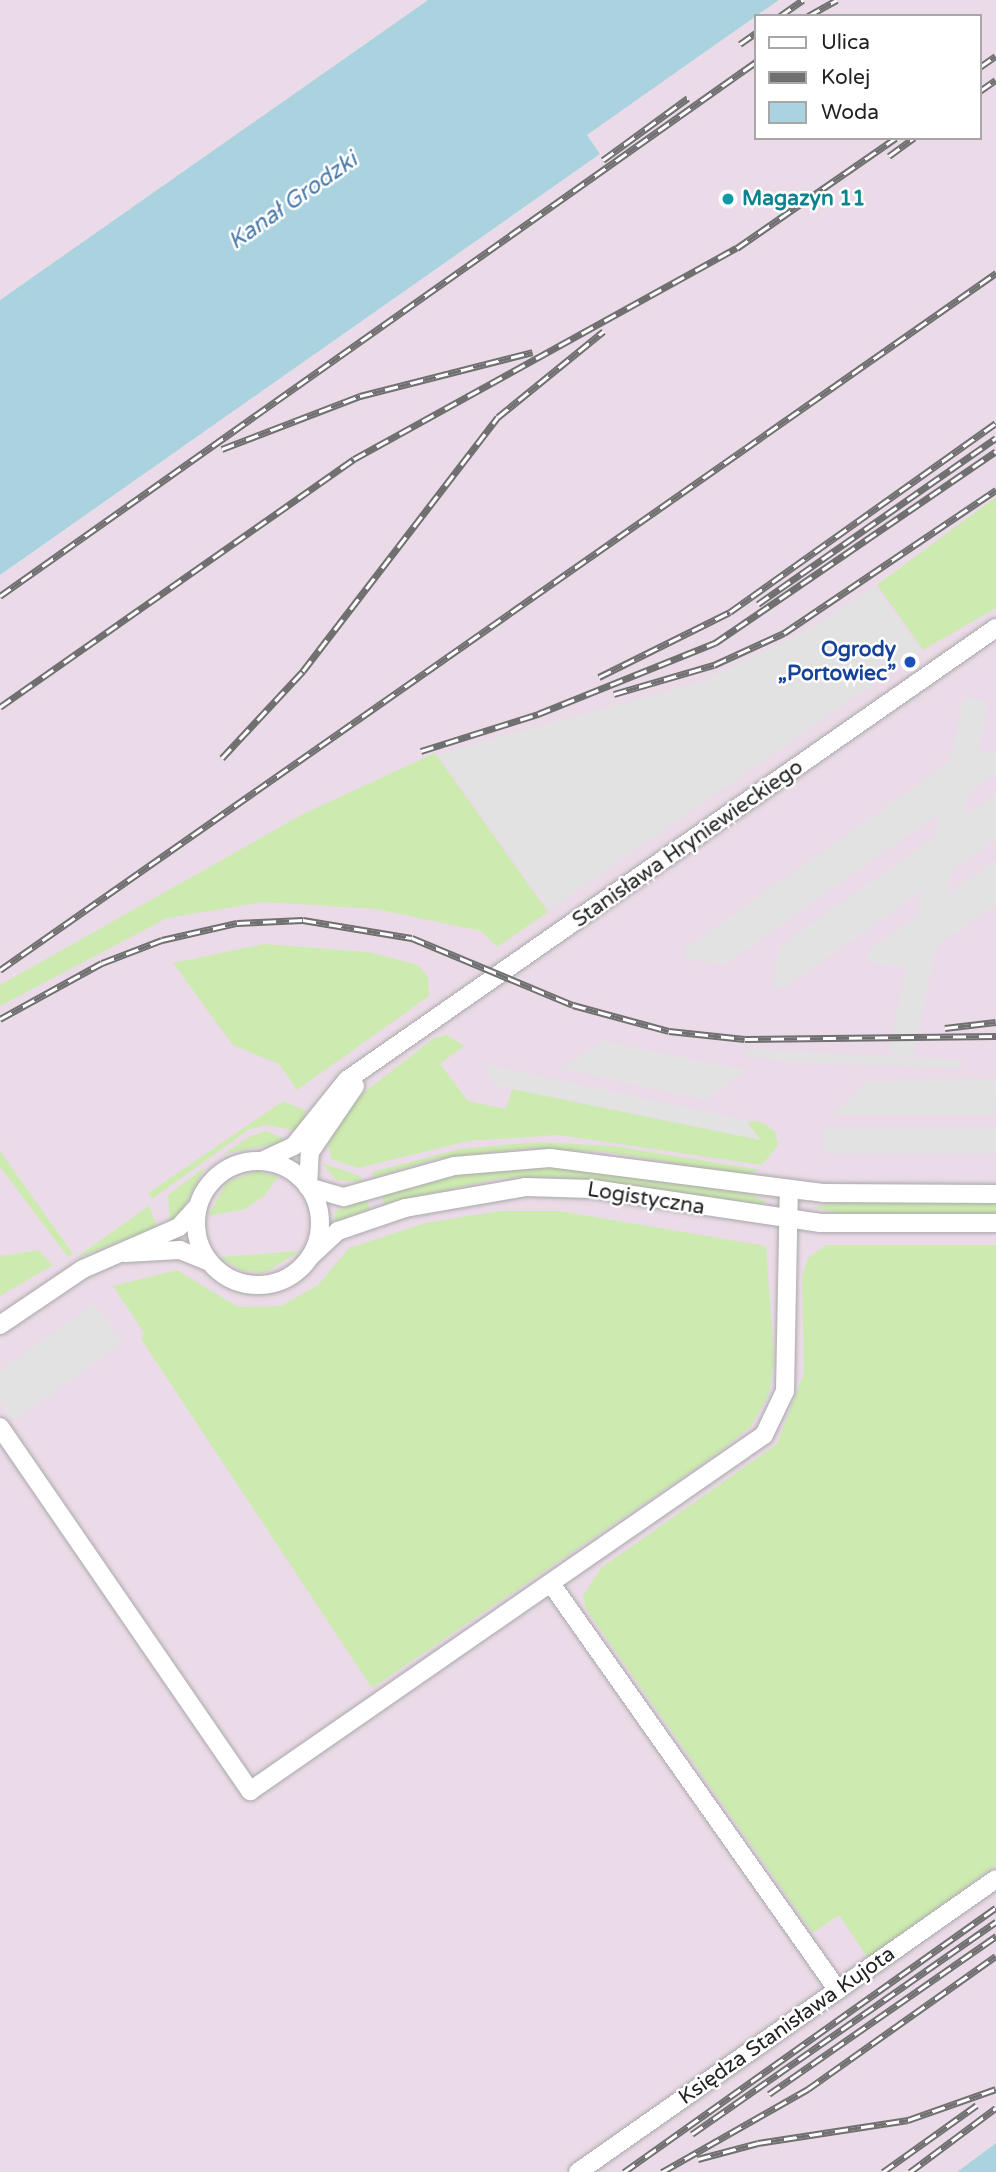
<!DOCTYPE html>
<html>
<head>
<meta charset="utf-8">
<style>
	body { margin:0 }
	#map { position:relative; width:996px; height:2172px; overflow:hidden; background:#f2efe9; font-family:"Varela Round",sans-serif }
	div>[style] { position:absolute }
	.industrial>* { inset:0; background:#ebdbe8 }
	.grass>* { inset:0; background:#cdebb0 }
	.parking>* { inset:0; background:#e2e2e2; transform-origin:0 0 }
	.water>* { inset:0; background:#aad3df }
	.roads { filter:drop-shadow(0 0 2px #a9a9a9) drop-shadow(0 0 2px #a9a9a9) }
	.minor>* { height:18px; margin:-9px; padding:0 9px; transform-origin:9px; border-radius:9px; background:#fff }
	.minor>.ring { margin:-9px; padding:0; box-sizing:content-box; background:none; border:18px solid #fff; border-radius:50% }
	.rail>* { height:7px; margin-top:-3.5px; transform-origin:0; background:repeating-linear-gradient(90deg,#fff 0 13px,#707070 0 26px); box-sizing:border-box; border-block:2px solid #707070 }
	.dots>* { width:19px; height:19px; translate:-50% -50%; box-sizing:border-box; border:4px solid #fff; border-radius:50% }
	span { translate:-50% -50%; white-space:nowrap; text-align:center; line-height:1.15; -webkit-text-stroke:5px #fff; paint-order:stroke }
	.culture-label { font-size:21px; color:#0d838f; font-weight:700 }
	.left { translate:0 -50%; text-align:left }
	.transit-label { font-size:21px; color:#164399; font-weight:700 }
	.right { translate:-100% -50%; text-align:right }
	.street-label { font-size:21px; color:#222 }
	.water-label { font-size:23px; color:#4a7aab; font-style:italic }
	.legend { position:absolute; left:754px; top:14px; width:228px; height:126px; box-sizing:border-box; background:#fff; border:2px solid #a7a7a7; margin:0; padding:9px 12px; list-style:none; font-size:21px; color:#222 }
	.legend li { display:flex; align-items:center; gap:14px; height:35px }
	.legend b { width:35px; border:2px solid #a7a7a7 }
</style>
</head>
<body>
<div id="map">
	<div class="industrial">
		<div style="clip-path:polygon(0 0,428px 0,0 300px)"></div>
		<div style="clip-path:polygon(779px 0,996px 0,996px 2143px,957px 2172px,0 2172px,0 575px,600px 154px,587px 135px,756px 16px,756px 138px,980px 138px,980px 16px,757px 16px)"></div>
	</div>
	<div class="grass">
		<div style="clip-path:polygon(996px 497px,996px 608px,923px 650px,877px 585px)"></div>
		<div style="clip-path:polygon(435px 753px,548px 912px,497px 947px,481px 931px,376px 909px,263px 902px,167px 918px,0 1006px,0 985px,305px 813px)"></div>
		<div style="clip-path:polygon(264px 944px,368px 952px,418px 965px,428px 977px,429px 996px,297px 1090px,279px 1064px,233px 1045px,173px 963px)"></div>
		<div style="clip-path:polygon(447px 1035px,464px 1046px,440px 1064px,468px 1101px,506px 1109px,512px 1089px,760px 1140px,747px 1122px,759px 1121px,775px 1131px,778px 1145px,762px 1165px,559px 1135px,468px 1141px,358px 1168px,331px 1159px,327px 1139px,358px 1097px,434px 1038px)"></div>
		<div style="clip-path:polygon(283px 1101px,306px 1111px,299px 1131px,266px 1125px,248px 1130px,152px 1199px,148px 1193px)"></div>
		<div style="clip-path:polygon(266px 1131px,289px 1141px,223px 1154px,251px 1136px)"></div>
		<div style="clip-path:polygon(535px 1142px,613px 1146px,761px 1170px,742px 1175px,607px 1152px,529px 1148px,436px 1159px,374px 1177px,372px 1172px,460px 1149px)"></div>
		<div style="clip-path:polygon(0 1151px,73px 1254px,68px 1257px,0 1167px)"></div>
		<div style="clip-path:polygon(322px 1163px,360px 1176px,362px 1182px,336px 1180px)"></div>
		<div style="clip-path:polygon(205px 1167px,181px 1212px,170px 1222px,168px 1195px)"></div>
		<div style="clip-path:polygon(566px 1167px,749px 1194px,767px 1202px,750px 1206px,561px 1177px,501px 1178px,384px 1204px,381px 1195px,471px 1172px)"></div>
		<div style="clip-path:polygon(257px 1171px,278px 1177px,264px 1196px,245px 1209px,208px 1216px,227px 1182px)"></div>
		<div style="clip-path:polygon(367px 1200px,370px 1209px,334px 1222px,335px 1211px)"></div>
		<div style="clip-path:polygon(838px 1202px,996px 1203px,996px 1214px,841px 1214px,813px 1207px)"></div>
		<div style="clip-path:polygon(149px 1206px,157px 1227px,74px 1259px)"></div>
		<div style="clip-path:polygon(500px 1211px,560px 1211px,766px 1246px,774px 1360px,769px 1394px,751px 1426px,718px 1453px,372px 1688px,141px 1339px,144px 1333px,113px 1286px,177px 1270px,238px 1307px,281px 1306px,318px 1285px,349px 1248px,425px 1223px)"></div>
		<div style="clip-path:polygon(826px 1245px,996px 1245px,996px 1865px,868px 1958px,839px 1915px,813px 1933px,586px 1609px,583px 1596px,601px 1568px,777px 1444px,804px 1373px,802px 1277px,808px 1258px)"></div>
		<div style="clip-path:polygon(38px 1250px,53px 1265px,0 1296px,0 1256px)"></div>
		<div style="clip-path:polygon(300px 1251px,264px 1273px,243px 1271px,220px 1257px)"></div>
	</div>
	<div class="parking">
		<div style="clip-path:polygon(874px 587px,921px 651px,549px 910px,439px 754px,702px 682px,811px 628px)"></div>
		<div style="left:964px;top:697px;width:25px;height:363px;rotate:12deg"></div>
		<div style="clip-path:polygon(967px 750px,996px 754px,996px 773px,724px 965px,683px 957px,686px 948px)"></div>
		<div style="clip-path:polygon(996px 794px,996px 839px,785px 987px,773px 987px,779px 947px)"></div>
		<div style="clip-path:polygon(996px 861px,996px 904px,905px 968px,866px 961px,870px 949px)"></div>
		<div style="clip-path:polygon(604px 1041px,669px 1055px,746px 1070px,706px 1100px,561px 1068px)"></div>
		<div style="clip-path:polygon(748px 1049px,960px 1060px,961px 1068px,790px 1062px,747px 1056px)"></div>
		<div style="clip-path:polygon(483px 1064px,745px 1120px,761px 1140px,496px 1085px)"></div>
		<div style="clip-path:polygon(996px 1079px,994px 1115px,832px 1115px,869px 1081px)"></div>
		<div style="left:824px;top:1128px;width:172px;height:25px"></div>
		<div style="clip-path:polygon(94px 1303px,122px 1343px,13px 1421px,0 1401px,0 1371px)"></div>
	</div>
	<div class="water">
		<div style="clip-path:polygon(428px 0,779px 0,587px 135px,600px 154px,0 575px,0 300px)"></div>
		<div style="clip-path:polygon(996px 2143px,996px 2172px,957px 2172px)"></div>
	</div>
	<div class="roads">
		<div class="minor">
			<div class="ring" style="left:196px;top:1161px;width:106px;height:106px"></div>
			<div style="left:262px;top:1161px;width:35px;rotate:-25deg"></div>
			<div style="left:294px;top:1146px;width:85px;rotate:-51.2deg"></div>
			<div style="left:347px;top:1080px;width:791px;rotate:-34.86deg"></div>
			<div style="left:308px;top:1187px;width:37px;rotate:16deg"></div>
			<div style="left:344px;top:1197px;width:114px;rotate:-15.7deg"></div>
			<div style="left:454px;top:1166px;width:96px;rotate:-4.8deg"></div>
			<div style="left:550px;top:1158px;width:275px;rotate:7.3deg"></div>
			<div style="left:823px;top:1193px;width:173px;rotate:0.3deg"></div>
			<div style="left:308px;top:1187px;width:35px;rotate:-87deg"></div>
			<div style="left:310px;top:1152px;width:80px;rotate:-55.7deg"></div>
			<div style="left:125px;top:1253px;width:55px;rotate:-3.1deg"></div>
			<div style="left:180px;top:1250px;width:31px;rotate:22deg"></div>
			<div style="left:311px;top:1256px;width:37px;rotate:-43deg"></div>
			<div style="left:338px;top:1231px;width:71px;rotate:-18.9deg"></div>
			<div style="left:405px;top:1208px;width:122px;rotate:-9.9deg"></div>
			<div style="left:525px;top:1187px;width:68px;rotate:1.7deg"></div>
			<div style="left:593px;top:1189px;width:230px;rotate:8.5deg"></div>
			<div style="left:820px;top:1223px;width:176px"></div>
			<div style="left:0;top:1325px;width:100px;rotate:-34deg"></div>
			<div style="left:83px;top:1269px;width:105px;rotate:-23.6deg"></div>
			<div style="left:179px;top:1227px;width:27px;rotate:-48deg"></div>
			<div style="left:0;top:1427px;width:442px;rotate:55.5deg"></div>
			<div style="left:250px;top:1791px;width:625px;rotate:-34.71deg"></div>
			<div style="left:764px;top:1435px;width:49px;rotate:-64.5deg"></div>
			<div style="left:785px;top:1391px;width:201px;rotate:-88.9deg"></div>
			<div style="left:552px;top:1585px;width:496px;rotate:54.8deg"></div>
			<div style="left:578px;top:2172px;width:510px;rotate:-35.03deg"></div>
		</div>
	</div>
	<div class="rail">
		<div style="left:780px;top:16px;width:28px;rotate:-35deg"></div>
		<div style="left:808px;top:16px;width:33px;rotate:-29deg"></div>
		<div style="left:740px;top:44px;width:19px;rotate:-35deg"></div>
		<div style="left:980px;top:67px;width:19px;rotate:-35deg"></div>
		<div style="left:980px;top:91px;width:19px;rotate:-35deg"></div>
		<div style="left:889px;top:156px;width:31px;rotate:-36deg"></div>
		<div style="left:603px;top:160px;width:105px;rotate:-36.1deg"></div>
		<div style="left:222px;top:449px;width:148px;rotate:-21deg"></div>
		<div style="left:360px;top:396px;width:178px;rotate:-14.3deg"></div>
		<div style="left:0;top:596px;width:926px;rotate:-35.24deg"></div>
		<div style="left:758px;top:604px;width:290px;rotate:-34.9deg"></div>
		<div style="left:599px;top:677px;width:146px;rotate:-26.4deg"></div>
		<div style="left:730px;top:612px;width:326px;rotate:-35.4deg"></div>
		<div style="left:614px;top:694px;width:104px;rotate:-16.2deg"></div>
		<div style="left:714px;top:665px;width:77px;rotate:-24.6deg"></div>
		<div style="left:784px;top:633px;width:256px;rotate:-34deg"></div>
		<div style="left:0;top:707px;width:432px;rotate:-35deg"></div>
		<div style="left:354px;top:459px;width:437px;rotate:-28.9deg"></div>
		<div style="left:737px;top:248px;width:193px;rotate:-34.7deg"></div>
		<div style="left:421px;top:751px;width:123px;rotate:-17.5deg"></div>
		<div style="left:538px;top:714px;width:191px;rotate:-21.9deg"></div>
		<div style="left:715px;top:643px;width:340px;rotate:-34.3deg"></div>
		<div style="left:222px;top:758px;width:119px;rotate:-47deg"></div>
		<div style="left:303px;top:671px;width:320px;rotate:-52.5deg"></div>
		<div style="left:498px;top:417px;width:136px;rotate:-39.1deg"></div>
		<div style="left:0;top:970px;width:1216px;rotate:-34.98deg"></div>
		<div style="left:0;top:1019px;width:116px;rotate:-28.8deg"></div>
		<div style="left:102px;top:963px;width:64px;rotate:-21deg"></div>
		<div style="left:162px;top:940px;width:77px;rotate:-12.8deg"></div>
		<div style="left:237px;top:923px;width:66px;rotate:-2.6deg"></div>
		<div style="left:303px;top:920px;width:110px;rotate:9.4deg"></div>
		<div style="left:412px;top:938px;width:174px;rotate:22.6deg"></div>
		<div style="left:573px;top:1005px;width:99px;rotate:15.2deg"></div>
		<div style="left:669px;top:1031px;width:76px;rotate:6deg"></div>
		<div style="left:745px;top:1039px;width:251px;rotate:-0.7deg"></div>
		<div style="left:945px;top:1028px;width:51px;rotate:-6.7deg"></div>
		<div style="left:769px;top:2094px;width:277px;rotate:-34.8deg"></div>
		<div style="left:692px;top:2134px;width:371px;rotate:-34.9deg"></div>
		<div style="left:698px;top:2159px;width:62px;rotate:-14.9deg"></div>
		<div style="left:758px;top:2143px;width:152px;rotate:-8.7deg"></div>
		<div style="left:908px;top:2120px;width:93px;rotate:-19.4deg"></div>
		<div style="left:624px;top:2172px;width:456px;rotate:-35.4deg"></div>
		<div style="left:662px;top:2172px;width:168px;rotate:-29.6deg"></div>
		<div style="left:808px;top:2089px;width:230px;rotate:-35.3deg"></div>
		<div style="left:883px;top:2172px;width:115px;rotate:-35.5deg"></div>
		<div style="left:910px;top:2172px;width:107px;rotate:-36.7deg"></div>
	</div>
	<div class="dots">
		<div style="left:728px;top:199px;background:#0f9aa8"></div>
		<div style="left:910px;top:662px;background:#1a4fb4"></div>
	</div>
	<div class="culture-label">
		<span class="left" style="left:742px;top:199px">Magazyn 11</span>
	</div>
	<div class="transit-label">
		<span class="right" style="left:896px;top:662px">Ogrody<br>„Portowiec”</span>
	</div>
	<div class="street-label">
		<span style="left:688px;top:844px;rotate:-35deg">Stanisława Hryniewieckiego</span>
		<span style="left:646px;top:1199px;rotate:9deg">Logistyczna</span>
		<span style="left:787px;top:2026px;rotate:-35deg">Księdza Stanisława Kujota</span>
	</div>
	<div class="water-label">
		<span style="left:293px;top:201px;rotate:-35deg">Kanał Grodzki</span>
	</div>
	<ul class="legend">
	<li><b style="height:9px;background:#fff"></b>Ulica</li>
	<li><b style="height:9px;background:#707070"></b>Kolej</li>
	<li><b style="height:19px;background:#aad3df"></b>Woda</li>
	</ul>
</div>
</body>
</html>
